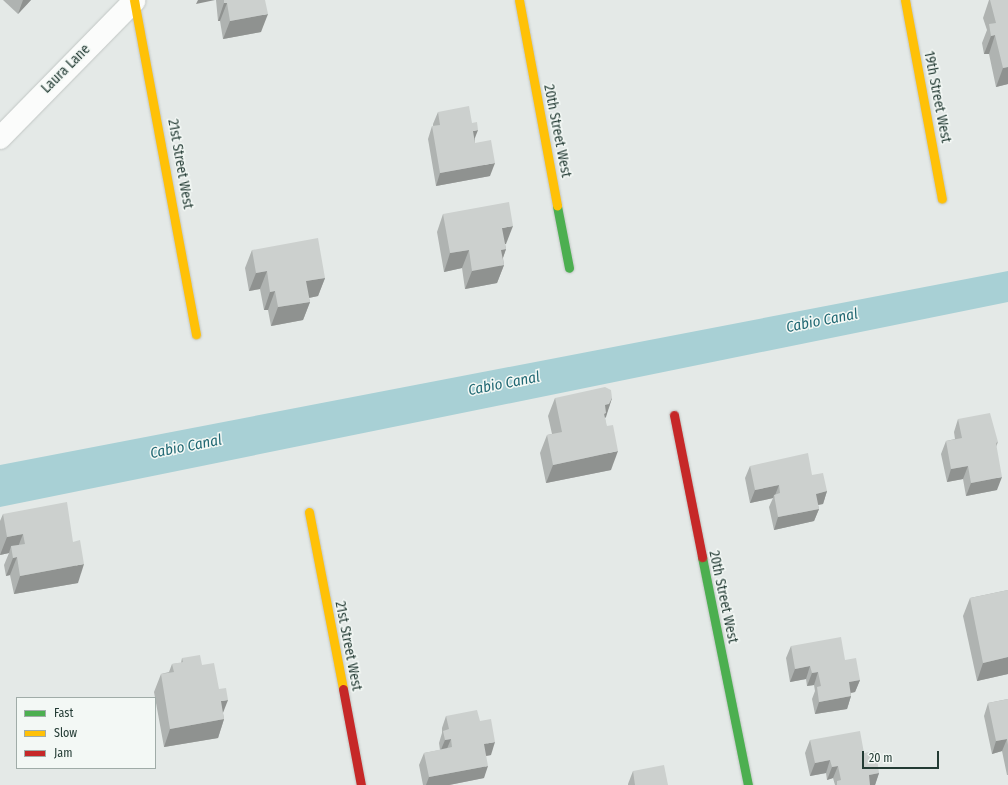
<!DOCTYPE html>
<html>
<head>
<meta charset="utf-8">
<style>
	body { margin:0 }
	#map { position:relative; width:1008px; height:785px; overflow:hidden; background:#e4e9e7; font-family:"Fira Sans Condensed",sans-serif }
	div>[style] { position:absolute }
	.water>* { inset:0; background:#a8d0d5 }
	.roads { filter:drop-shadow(0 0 1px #c1c6c4) drop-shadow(0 0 1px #c1c6c4) }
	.street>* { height:22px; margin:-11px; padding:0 11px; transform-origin:11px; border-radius:11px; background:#fbfcfb }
	.fast>* { height:9px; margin:-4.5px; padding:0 4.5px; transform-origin:4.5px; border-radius:4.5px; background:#4caf50 }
	.slow>* { height:9px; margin:-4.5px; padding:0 4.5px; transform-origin:4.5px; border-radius:4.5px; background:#ffc107 }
	.jam>* { height:9px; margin:-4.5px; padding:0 4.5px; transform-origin:4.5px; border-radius:4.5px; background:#c62828 }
	.wall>* { inset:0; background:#afb3b1 }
	.shaded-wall>* { inset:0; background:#8f9290 }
	.building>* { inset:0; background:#ccd0ce }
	span { translate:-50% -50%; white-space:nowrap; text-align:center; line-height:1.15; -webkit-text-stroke:3px #f3f8f5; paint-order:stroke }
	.street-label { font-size:14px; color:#233b34 }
	.water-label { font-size:15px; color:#216873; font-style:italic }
	.legend { position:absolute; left:16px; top:697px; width:140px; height:72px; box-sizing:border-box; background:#f3f8f5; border:1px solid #a0aca8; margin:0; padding:5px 7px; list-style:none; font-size:12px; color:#233b34 }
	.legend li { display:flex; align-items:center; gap:8px; height:20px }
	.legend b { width:20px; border:1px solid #a0aca8 }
	.scale { position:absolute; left:862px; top:751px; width:77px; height:18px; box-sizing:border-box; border:2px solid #233b34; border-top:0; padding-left:5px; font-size:12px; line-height:14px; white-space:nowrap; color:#233b34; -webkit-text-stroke:3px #f3f8f5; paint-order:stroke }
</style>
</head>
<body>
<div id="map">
	<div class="water">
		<div style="clip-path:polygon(1008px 271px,1008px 302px,0 507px,0 465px)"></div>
	</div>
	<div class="roads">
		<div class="street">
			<div style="left:0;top:138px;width:192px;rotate:-45.6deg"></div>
		</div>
		<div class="fast">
			<div style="left:557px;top:206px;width:63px;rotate:79deg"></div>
			<div style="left:702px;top:557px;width:233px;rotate:78.6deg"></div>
		</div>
		<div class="slow">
			<div style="left:134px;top:0;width:340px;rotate:79.5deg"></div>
			<div style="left:519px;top:0;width:209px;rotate:79.5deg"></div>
			<div style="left:905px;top:0;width:202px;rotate:79.5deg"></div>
			<div style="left:309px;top:512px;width:180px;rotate:79.1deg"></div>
		</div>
		<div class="jam">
			<div style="left:674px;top:415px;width:145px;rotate:78.8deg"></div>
			<div style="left:343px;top:689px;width:98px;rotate:79.4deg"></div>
		</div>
	</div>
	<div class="wall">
		<div style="clip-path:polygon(3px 0,31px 0,18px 14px)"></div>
		<div style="clip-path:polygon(216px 0,265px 0,261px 32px,223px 39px,220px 21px,218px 21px)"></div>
		<div style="clip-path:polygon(989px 0,1008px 0,1008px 84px,996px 87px,989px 54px,984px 54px,982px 43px,987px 30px,983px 18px)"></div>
		<div style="clip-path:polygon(438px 112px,475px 139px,475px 143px,490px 176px,436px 186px,428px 139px,432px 126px,433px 126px,433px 124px)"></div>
		<div style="clip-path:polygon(443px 214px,506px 244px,505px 244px,506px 249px,503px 258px,504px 265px,497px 283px,465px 289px,462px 268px,444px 272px,437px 232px)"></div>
		<div style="clip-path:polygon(252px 250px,325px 278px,318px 296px,309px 298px,310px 302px,303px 320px,271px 326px,268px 310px,264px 310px,260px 289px,249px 291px,245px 268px)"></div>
		<div style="clip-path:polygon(555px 398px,612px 398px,605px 418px,611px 470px,546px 483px,540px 453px,547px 435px,552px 434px,548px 416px)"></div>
		<div style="clip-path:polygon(958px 419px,998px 442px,996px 447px,997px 490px,966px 496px,963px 479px,947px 482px,941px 454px,946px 441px,955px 439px,954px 432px)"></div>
		<div style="clip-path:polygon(750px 466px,812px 475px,827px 491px,823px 504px,818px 505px,819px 509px,814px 521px,774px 530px,769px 507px,773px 498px,750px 503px,745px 478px)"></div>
		<div style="clip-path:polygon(3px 514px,73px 542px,78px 583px,14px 594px,10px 575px,6px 576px,4px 565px,9px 553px,0 555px,0 521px)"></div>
		<div style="clip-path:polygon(1008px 590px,1008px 674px,977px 681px,963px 616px,970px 598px)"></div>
		<div style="clip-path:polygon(791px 646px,845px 660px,860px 680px,855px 692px,851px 693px,851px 696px,847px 709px,815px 714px,812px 699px,815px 691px,814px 685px,807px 686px,806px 679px,790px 682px,786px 658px)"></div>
		<div style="clip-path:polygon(182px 658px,202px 665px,223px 713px,224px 719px,218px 738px,164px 747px,154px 692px,161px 674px,169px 672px,172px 664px,181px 663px)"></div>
		<div style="clip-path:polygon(1008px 699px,1008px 775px,1007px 775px,1002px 751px,992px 754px,984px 716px,988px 703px)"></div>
		<div style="clip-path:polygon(446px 716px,480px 721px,491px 755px,486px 756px,484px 778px,449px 785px,423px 785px,419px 765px,424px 753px,440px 750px,439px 743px,442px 733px,442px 728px)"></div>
		<div style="clip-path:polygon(810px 740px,864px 753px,879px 773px,875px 785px,835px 785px,833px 778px,827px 780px,826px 773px,810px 776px,805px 753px)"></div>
		<div style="clip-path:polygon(633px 771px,668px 785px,628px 785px,628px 784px)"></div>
	</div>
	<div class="shaded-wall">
		<div style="clip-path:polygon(23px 0,31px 0,18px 14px)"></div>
		<div style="clip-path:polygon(198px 0,215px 0,196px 4px)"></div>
		<div style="clip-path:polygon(224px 3px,227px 3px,220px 21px,218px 21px)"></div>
		<div style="clip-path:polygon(268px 14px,261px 32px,223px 39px,230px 21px)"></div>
		<div style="clip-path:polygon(995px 35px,989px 54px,984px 54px,991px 36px)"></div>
		<div style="clip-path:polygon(1008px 67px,1008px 84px,996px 87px,1003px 68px)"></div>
		<div style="clip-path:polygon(478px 130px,473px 143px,473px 131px)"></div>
		<div style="clip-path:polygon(495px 163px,490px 176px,436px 186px,440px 173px)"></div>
		<div style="clip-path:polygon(513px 226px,506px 244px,495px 246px,502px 228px)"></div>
		<div style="clip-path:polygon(506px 249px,500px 266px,504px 265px,497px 283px,465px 289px,472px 271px,501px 250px)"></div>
		<div style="clip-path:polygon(469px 250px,462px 268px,444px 272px,450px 253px)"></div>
		<div style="clip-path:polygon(267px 271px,260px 289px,249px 291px,256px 273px)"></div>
		<div style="clip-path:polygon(325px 278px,318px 296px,299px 300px,306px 281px)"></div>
		<div style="clip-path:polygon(275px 291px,268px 310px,264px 310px,270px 292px)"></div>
		<div style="clip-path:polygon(310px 302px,303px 320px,271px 326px,278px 307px)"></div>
		<div style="clip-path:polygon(612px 398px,606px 417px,604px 419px,605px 405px)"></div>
		<div style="clip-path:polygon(618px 451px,611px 470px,546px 483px,553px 465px)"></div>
		<div style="clip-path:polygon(968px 466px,963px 479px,947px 482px,951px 469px)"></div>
		<div style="clip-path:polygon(1002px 477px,997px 490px,966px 496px,971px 483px)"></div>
		<div style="clip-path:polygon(779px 485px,774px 498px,774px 495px,773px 498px,750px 503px,755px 490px)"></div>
		<div style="clip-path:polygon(827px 491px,823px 504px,811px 506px,816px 494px)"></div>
		<div style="clip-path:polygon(819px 509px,814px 521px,774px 530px,778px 517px)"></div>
		<div style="clip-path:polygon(23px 534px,16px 552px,11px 546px,9px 553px,0 555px,7px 537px)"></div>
		<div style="clip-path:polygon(17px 557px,10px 575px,6px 576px,13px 558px)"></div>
		<div style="clip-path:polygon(84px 564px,78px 583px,14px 594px,20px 576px)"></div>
		<div style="clip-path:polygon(1008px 657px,1008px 674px,977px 681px,983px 663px)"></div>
		<div style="clip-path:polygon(810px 666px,806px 679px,790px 682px,795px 669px)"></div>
		<div style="clip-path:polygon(818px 672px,814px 685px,807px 686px,812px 673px)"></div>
		<div style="clip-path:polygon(860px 680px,855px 692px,844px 694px,849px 682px)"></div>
		<div style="clip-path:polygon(851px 696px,847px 709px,815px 714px,819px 702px)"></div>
		<div style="clip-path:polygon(228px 700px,221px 718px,221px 701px)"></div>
		<div style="clip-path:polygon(224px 719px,218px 738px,164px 747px,170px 729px)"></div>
		<div style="clip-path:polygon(451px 739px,446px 751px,440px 752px,445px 740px)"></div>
		<div style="clip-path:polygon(1007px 739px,1002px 751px,992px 754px,996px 741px)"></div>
		<div style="clip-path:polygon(495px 742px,491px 755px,480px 757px,484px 744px)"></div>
		<div style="clip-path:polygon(830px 760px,826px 773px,810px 776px,815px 763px)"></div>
		<div style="clip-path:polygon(488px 766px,484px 778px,449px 785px,426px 785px,429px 777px)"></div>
		<div style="clip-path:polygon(838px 766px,833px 778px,827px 780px,832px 767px)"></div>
		<div style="clip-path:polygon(879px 773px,875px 785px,865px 785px,869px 775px)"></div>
	</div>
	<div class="building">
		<div style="clip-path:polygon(224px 0,265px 0,268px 14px,230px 21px,227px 3px,224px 3px)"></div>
		<div style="clip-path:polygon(990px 0,1008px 0,1008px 67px,1003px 68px,995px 35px,991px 36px,989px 24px,996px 23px)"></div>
		<div style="clip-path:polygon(469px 106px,472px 123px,477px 122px,478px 130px,473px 131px,475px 143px,491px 140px,495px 163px,440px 173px,432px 126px,440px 125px,438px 112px)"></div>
		<div style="clip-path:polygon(509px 202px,513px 226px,502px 228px,506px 249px,501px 250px,504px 265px,472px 271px,469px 250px,450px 253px,443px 214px)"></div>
		<div style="clip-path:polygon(318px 238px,325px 278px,306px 281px,310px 302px,278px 307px,275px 291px,270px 292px,267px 271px,256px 273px,252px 250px)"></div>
		<div style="clip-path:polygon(605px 387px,611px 390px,612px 398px,609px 404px,605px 405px,606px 413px,604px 414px,607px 426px,613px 425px,618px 451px,553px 465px,547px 435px,562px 432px,555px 398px)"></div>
		<div style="clip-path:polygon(990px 413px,998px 442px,996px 443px,1002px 477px,971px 483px,968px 466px,951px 469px,946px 441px,962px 438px,958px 419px)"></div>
		<div style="clip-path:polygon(808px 453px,812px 475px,823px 473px,827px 491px,816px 494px,819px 509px,778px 517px,774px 495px,780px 493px,779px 485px,755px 490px,750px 466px)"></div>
		<div style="clip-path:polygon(67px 502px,73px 542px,80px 540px,84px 564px,20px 576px,17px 557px,13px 558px,11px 546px,25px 544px,23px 534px,7px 537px,3px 514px)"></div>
		<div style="clip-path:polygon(1008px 590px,1008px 657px,983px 663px,970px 598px)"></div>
		<div style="clip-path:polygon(841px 637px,845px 660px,856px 658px,860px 680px,849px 682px,851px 696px,819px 702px,817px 687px,821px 686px,818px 672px,812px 673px,810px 666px,795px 669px,791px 646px)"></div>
		<div style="clip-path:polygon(200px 655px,202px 665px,214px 663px,219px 689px,226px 688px,228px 700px,221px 701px,224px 719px,170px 729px,161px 674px,174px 672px,172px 664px,183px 662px,182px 658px)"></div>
		<div style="clip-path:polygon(1008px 699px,1008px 745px,1007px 739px,996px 741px,988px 703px)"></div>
		<div style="clip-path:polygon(477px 710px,480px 721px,491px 719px,495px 742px,484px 744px,488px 766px,429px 777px,424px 753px,452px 747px,451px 739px,445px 740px,443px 731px,449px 729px,446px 716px)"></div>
		<div style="clip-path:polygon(860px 731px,864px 753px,876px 751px,879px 773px,869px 775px,870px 785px,837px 785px,837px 781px,841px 780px,838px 766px,832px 767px,830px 760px,815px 763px,810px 740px)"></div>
		<div style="clip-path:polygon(664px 765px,668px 785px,635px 785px,633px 771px)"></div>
	</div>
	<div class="street-label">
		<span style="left:66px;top:69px;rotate:-45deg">Laura Lane</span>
		<span style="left:937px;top:97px;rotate:79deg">19th Street West</span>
		<span style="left:557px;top:131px;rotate:79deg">20th Street West</span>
		<span style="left:180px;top:164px;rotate:80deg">21st Street West</span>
		<span style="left:723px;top:597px;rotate:78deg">20th Street West</span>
		<span style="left:348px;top:646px;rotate:79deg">21st Street West</span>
	</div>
	<div class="water-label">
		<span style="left:822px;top:321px;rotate:-11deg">Cabio Canal</span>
		<span style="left:504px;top:384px;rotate:-11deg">Cabio Canal</span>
		<span style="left:186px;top:447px;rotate:-11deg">Cabio Canal</span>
	</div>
	<ul class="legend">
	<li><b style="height:5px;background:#4caf50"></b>Fast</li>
	<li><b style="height:5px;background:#ffc107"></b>Slow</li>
	<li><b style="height:5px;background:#c62828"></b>Jam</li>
	</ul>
	<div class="scale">20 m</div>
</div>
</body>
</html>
